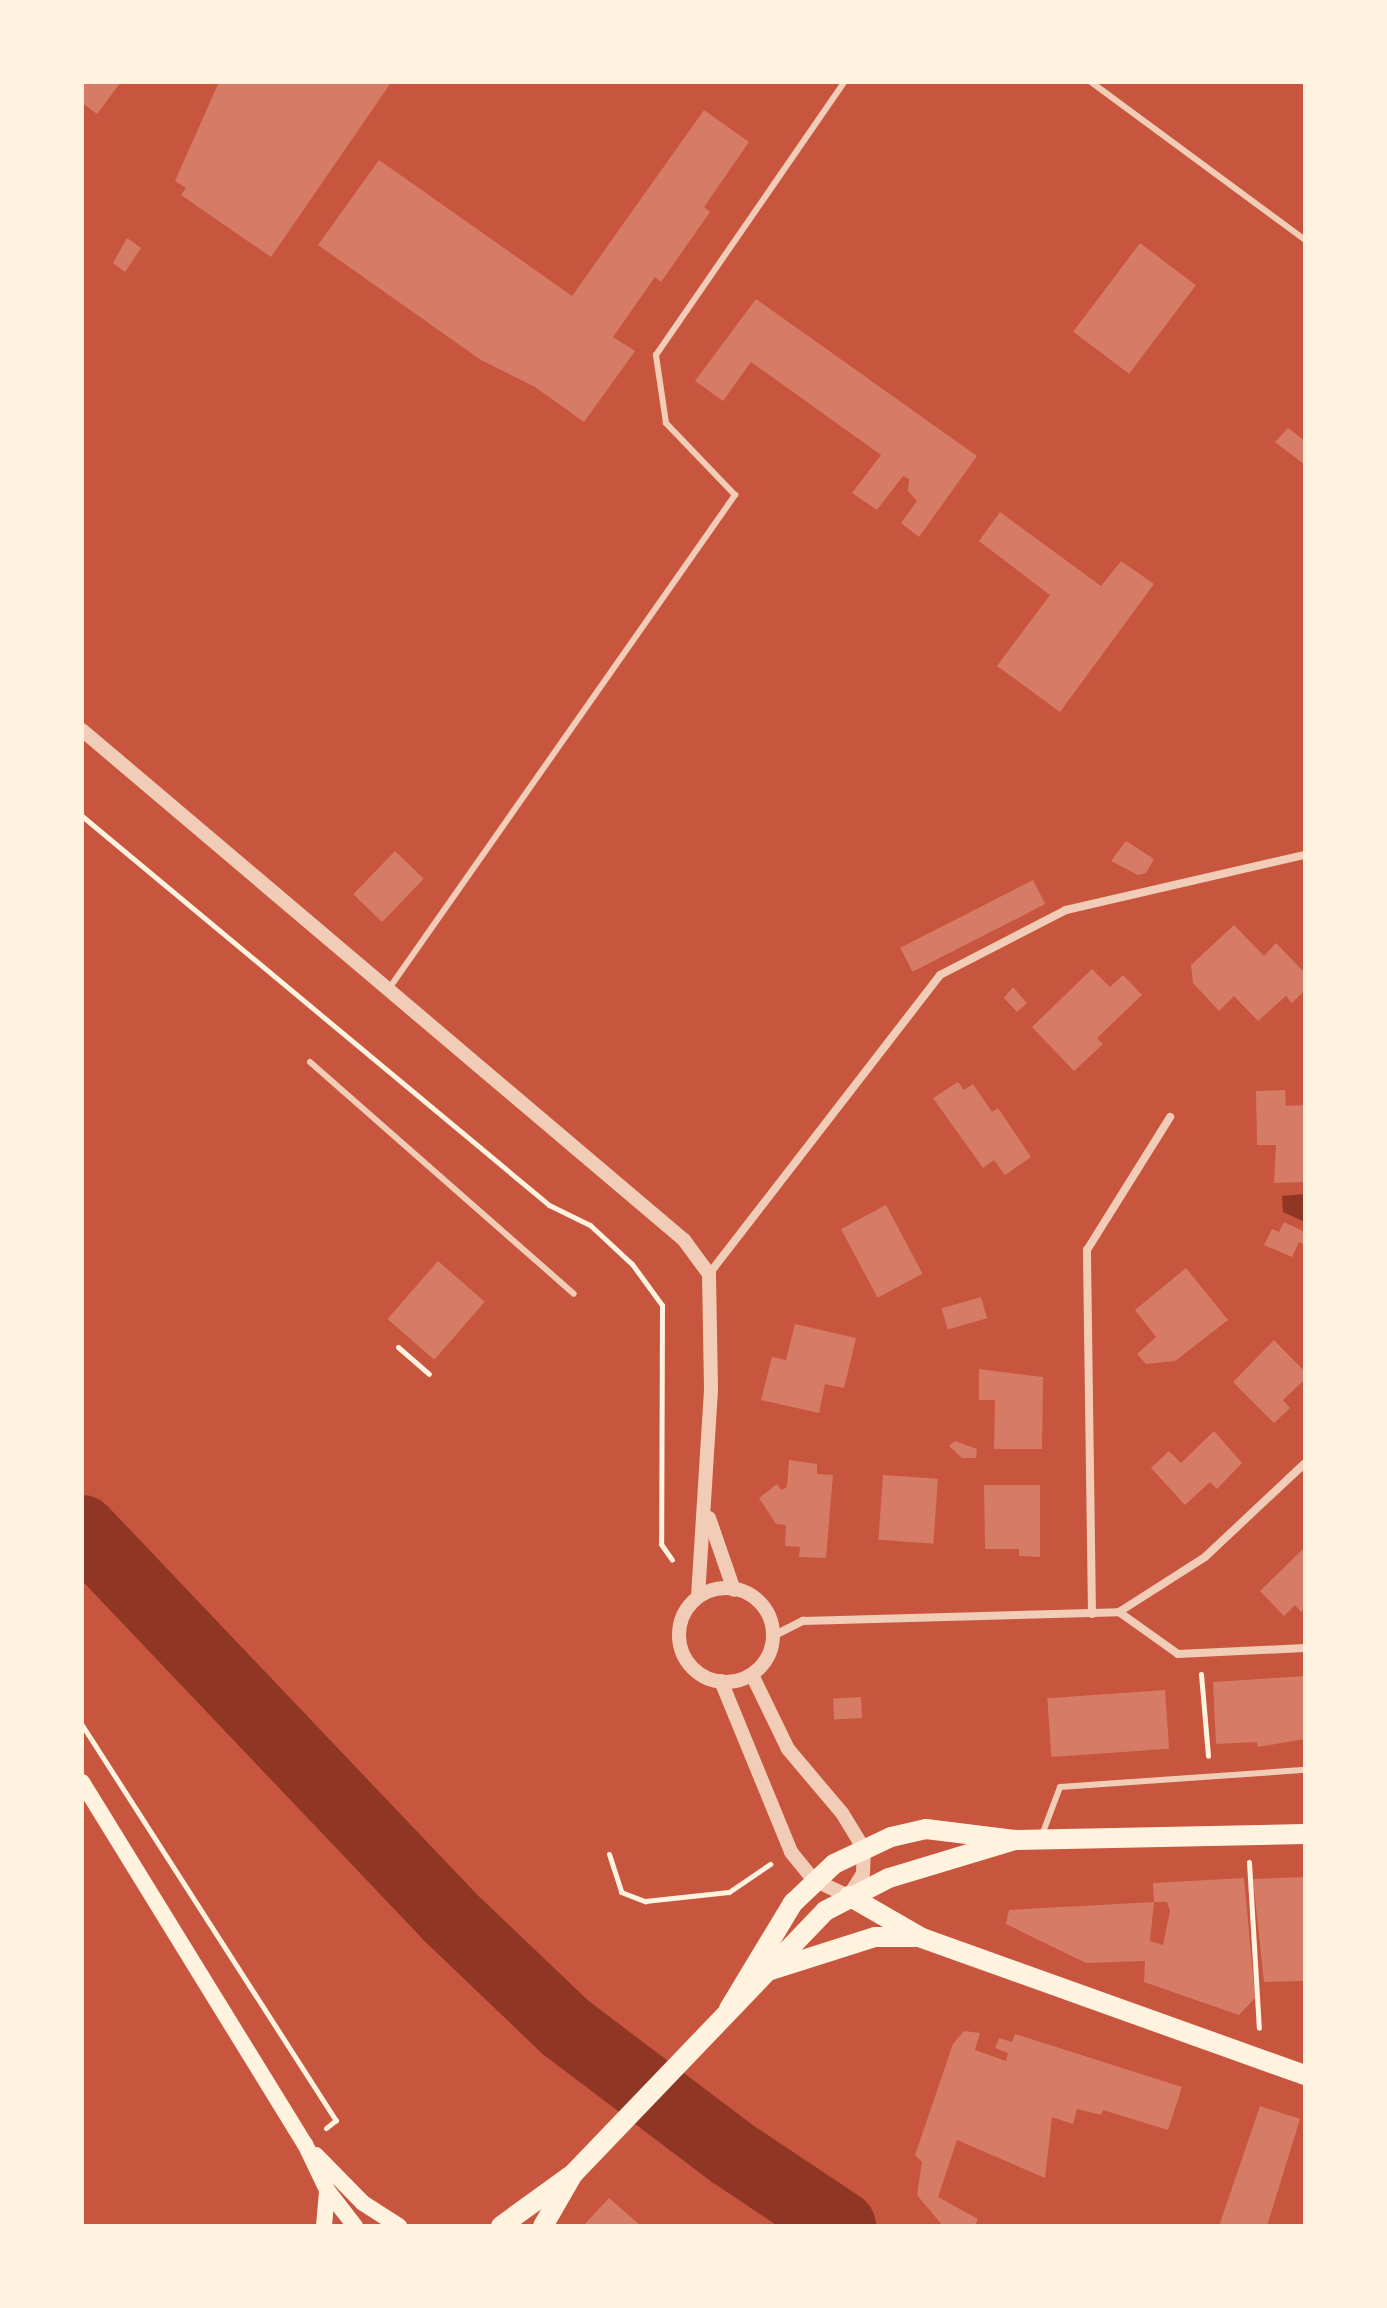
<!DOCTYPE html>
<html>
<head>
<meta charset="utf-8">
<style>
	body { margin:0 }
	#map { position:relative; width:1387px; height:2308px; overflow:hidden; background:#c8553d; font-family:"Golos Text",sans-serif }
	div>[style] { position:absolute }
	.water>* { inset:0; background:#8f3625 }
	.river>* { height:70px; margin:-35px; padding:0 35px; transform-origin:35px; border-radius:35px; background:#8f3625 }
	.building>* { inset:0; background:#d67c66; transform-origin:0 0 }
	.path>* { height:5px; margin:-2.5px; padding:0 2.5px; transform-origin:2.5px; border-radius:2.5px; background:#fff3e0 }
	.service>* { height:6px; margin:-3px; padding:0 3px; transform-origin:3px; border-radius:3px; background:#f1ccb7 }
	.minor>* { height:8px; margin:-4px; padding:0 4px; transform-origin:4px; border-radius:4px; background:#f1ccb7 }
	.tertiary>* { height:14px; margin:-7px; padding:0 7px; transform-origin:7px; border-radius:7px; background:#f1ccb7 }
	.tertiary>.ring { margin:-7px; padding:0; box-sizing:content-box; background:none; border:14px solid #f1ccb7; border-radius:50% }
	.secondary>* { height:16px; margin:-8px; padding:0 8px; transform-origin:8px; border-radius:8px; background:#fff3e0 }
	.primary>* { height:20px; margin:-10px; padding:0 10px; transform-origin:10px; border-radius:10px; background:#fff3e0 }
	span { translate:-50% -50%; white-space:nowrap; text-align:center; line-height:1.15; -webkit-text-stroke:7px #fff3e0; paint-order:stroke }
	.frame { position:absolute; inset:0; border:84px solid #fff3e0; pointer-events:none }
</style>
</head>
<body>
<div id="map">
	<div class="water">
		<div style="clip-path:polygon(1305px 1194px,1305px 1222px,1283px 1212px,1282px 1196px)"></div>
	</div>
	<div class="river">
		<div style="left:82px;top:1530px;width:534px;rotate:46.44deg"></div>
		<div style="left:450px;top:1917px;width:159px;rotate:43.7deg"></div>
		<div style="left:565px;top:2027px;width:211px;rotate:37.1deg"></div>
		<div style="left:733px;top:2154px;width:130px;rotate:33.7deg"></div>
	</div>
	<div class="building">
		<div style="clip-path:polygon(82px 82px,121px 82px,97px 114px,82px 103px)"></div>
		<div style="clip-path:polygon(219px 82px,390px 84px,271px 257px,181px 195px,186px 188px,175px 181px)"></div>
		<div style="clip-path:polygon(704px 110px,749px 142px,704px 207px,710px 212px,661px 282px,655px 277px,613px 337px,635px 351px,584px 422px,535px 387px,481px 360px,318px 245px,379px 160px,572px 296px)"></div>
		<div style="clip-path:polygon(127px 238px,141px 248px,125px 272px,113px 263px)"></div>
		<div style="left:1140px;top:243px;width:70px;height:111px;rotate:37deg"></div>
		<div style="clip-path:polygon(756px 299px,977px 456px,919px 537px,901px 523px,917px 501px,908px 491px,909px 479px,903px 476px,877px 510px,852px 493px,881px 455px,751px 362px,723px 401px,695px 381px)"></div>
		<div style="clip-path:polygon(1288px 428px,1305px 441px,1305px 465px,1275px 442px)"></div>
		<div style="clip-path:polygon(1000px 512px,1101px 586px,1121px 561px,1154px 584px,1060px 712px,997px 666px,1050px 595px,979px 541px)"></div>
		<div style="clip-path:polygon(1126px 841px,1154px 859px,1146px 873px,1138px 875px,1111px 861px)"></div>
		<div style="left:395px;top:851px;width:40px;height:60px;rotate:44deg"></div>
		<div style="left:1033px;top:880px;width:27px;height:149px;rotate:63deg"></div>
		<div style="clip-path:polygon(1234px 925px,1264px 956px,1276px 943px,1305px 973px,1305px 990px,1292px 1003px,1286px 996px,1258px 1021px,1234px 996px,1219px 1011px,1193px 983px,1191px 965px)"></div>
		<div style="clip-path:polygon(1092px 969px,1110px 987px,1123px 975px,1142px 995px,1097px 1038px,1103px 1044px,1074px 1071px,1032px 1027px)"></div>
		<div style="clip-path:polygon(1013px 987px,1027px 1003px,1017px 1012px,1004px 998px)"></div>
		<div style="clip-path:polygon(958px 1082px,964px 1090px,973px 1084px,992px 1112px,998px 1108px,1031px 1157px,1005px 1175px,994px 1160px,983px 1168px,933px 1098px)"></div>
		<div style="clip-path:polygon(1285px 1090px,1286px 1106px,1305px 1105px,1305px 1182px,1274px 1183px,1276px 1145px,1257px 1145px,1256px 1091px)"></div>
		<div style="left:886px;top:1205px;width:78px;height:51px;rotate:62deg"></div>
		<div style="clip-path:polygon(1284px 1222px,1305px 1232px,1305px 1245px,1299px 1242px,1292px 1257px,1264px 1245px,1272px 1229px,1279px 1232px)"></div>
		<div style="left:438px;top:1261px;width:62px;height:77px;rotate:41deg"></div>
		<div style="clip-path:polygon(1186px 1268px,1228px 1320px,1175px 1361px,1146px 1364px,1137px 1354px,1156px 1337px,1135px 1310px)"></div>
		<div style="left:981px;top:1297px;width:22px;height:41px;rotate:74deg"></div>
		<div style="clip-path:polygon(795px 1324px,856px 1338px,844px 1388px,825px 1384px,819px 1413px,761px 1400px,772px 1357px,786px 1360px)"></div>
		<div style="clip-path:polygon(1274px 1340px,1305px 1372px,1305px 1379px,1283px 1400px,1290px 1408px,1274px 1423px,1233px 1382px)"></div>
		<div style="clip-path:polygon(979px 1369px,1043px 1377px,1042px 1449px,994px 1449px,995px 1400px,979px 1400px)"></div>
		<div style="clip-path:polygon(1214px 1431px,1242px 1463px,1217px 1489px,1210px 1482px,1185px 1505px,1151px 1468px,1169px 1451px,1181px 1463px)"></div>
		<div style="clip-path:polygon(955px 1441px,977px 1449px,976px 1458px,962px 1458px,949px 1446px)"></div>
		<div style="clip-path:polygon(789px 1460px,817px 1464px,817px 1474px,833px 1475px,826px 1558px,799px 1557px,800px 1547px,785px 1546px,786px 1525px,776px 1524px,759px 1498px,777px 1484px,781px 1490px,787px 1487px)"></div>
		<div style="left:883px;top:1475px;width:55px;height:65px;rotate:4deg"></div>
		<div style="clip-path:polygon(984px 1485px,1040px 1485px,1040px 1557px,1019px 1556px,1019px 1549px,985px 1549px)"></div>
		<div style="clip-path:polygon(1305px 1547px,1305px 1608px,1301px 1612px,1295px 1605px,1284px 1616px,1260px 1591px)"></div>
		<div style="clip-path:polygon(1305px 1676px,1305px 1739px,1258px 1747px,1257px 1742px,1216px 1744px,1213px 1682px)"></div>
		<div style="left:1165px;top:1690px;width:59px;height:118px;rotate:86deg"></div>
		<div style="left:861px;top:1697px;width:21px;height:28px;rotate:87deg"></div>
		<div style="clip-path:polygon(1305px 1877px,1305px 1981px,1264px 1982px,1253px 1879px)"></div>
		<div style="clip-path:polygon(1244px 1878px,1255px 1998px,1239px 2015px,1144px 1982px,1145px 1961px,1086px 1963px,1006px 1924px,1009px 1910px,1154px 1902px,1150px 1941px,1163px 1945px,1170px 1911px,1167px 1902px,1154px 1902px,1153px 1883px)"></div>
		<div style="clip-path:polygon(964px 2031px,980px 2033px,975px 2050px,1006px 2061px,1008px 2053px,995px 2048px,999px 2038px,1012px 2042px,1015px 2034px,1182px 2087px,1168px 2130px,1103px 2110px,1101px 2115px,1077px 2109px,1073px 2124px,1052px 2117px,1045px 2178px,957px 2140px,938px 2197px,978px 2219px,975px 2226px,943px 2226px,917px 2195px,922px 2162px,915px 2155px,953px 2044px)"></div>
		<div style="clip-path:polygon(1260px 2106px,1300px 2119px,1267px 2226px,1219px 2226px)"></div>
		<div style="clip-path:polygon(609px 2198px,641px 2226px,583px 2226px)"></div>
	</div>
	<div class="path">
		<div style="left:82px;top:816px;width:608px;rotate:39.79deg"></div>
		<div style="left:549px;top:1205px;width:46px;rotate:26deg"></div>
		<div style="left:590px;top:1225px;width:57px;rotate:42.9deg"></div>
		<div style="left:632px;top:1264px;width:51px;rotate:53.8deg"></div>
		<div style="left:662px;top:1305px;width:239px;rotate:90.2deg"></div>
		<div style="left:661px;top:1544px;width:19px;rotate:55deg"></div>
		<div style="left:398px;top:1347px;width:41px;rotate:41.1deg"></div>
		<div style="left:1201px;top:1674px;width:82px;rotate:85.1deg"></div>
		<div style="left:82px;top:1725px;width:470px;rotate:57.3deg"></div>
		<div style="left:336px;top:2120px;width:13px;rotate:141deg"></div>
		<div style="left:609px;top:1854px;width:40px;rotate:72deg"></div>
		<div style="left:621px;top:1892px;width:26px;rotate:21deg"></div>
		<div style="left:645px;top:1901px;width:84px;rotate:-6.1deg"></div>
		<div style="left:729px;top:1892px;width:50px;rotate:-34.3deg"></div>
		<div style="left:1249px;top:1862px;width:166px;rotate:86.6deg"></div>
	</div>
	<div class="service">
		<div style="left:1091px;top:82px;width:266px;rotate:36.4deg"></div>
		<div style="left:388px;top:990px;width:605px;rotate:-54.97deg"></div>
		<div style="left:735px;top:495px;width:100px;rotate:-133.8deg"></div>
		<div style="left:666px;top:423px;width:69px;rotate:-98.4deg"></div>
		<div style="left:656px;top:355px;width:331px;rotate:-55.4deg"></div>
		<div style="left:310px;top:1062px;width:351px;rotate:41.3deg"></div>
		<div style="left:1042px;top:1835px;width:51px;rotate:-69.4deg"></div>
		<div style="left:1060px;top:1787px;width:246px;rotate:-4deg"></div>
	</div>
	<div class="minor">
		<div style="left:709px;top:1274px;width:378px;rotate:-52.3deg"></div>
		<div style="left:940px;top:975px;width:142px;rotate:-27.3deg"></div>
		<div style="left:1066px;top:910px;width:245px;rotate:-13deg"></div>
		<div style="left:1119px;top:1612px;width:102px;rotate:-32.6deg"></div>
		<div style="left:1205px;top:1557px;width:137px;rotate:-43.2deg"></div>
		<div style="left:1092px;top:1614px;width:364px;rotate:-90.8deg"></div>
		<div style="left:1087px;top:1250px;width:157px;rotate:-58deg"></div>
		<div style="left:773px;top:1636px;width:34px;rotate:-27deg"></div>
		<div style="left:803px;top:1621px;width:316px;rotate:-1.6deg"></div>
		<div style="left:1119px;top:1612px;width:72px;rotate:35.4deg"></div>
		<div style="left:1178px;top:1654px;width:127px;rotate:-2.7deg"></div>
	</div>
	<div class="tertiary">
		<div style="left:82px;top:730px;width:789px;rotate:40.27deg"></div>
		<div style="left:684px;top:1240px;width:42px;rotate:53.7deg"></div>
		<div style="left:709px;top:1274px;width:116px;rotate:89deg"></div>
		<div style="left:711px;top:1390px;width:207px;rotate:93.6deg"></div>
		<div style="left:709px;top:1518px;width:76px;rotate:70.9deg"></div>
		<div class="ring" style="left:679px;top:1588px;width:80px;height:80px"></div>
		<div style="left:721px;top:1681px;width:185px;rotate:67.7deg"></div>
		<div style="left:791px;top:1852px;width:36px;rotate:51deg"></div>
		<div style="left:814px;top:1880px;width:38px;rotate:25deg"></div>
		<div style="left:849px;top:1896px;width:26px;rotate:-58deg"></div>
		<div style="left:863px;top:1874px;width:25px;rotate:-88deg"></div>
		<div style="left:864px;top:1849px;width:42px;rotate:-121.4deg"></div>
		<div style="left:842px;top:1813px;width:84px;rotate:-130.2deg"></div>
		<div style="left:788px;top:1749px;width:82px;rotate:-115.9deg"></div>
	</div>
	<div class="secondary">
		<div style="left:82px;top:1782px;width:425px;rotate:58.4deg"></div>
		<div style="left:305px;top:2144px;width:51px;rotate:64.4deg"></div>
		<div style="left:327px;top:2190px;width:46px;rotate:52.1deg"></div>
		<div style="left:316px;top:2155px;width:67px;rotate:45.6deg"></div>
		<div style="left:363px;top:2203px;width:43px;rotate:32.6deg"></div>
		<div style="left:324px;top:2226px;width:36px;rotate:-85deg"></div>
	</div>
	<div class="primary">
		<div style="left:849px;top:1896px;width:84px;rotate:29.9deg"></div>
		<div style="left:922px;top:1938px;width:407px;rotate:19.7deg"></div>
		<div style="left:771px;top:1970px;width:109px;rotate:-17.6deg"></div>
		<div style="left:875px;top:1937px;width:42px"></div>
		<div style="left:729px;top:2009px;width:124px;rotate:-58.9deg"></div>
		<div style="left:793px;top:1903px;width:57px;rotate:-43.6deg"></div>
		<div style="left:834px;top:1864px;width:63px;rotate:-25.3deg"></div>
		<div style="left:891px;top:1837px;width:36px;rotate:-13deg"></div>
		<div style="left:926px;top:1829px;width:91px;rotate:7deg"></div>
		<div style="left:1016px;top:1840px;width:289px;rotate:-1.2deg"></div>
		<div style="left:501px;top:2226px;width:85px;rotate:-35.9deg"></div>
		<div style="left:543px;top:2226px;width:60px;rotate:-60deg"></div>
		<div style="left:573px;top:2174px;width:364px;rotate:-46.2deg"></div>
		<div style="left:825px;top:1911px;width:72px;rotate:-27.3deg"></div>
		<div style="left:889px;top:1878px;width:132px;rotate:-16.8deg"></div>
	</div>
	<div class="frame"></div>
</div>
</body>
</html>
